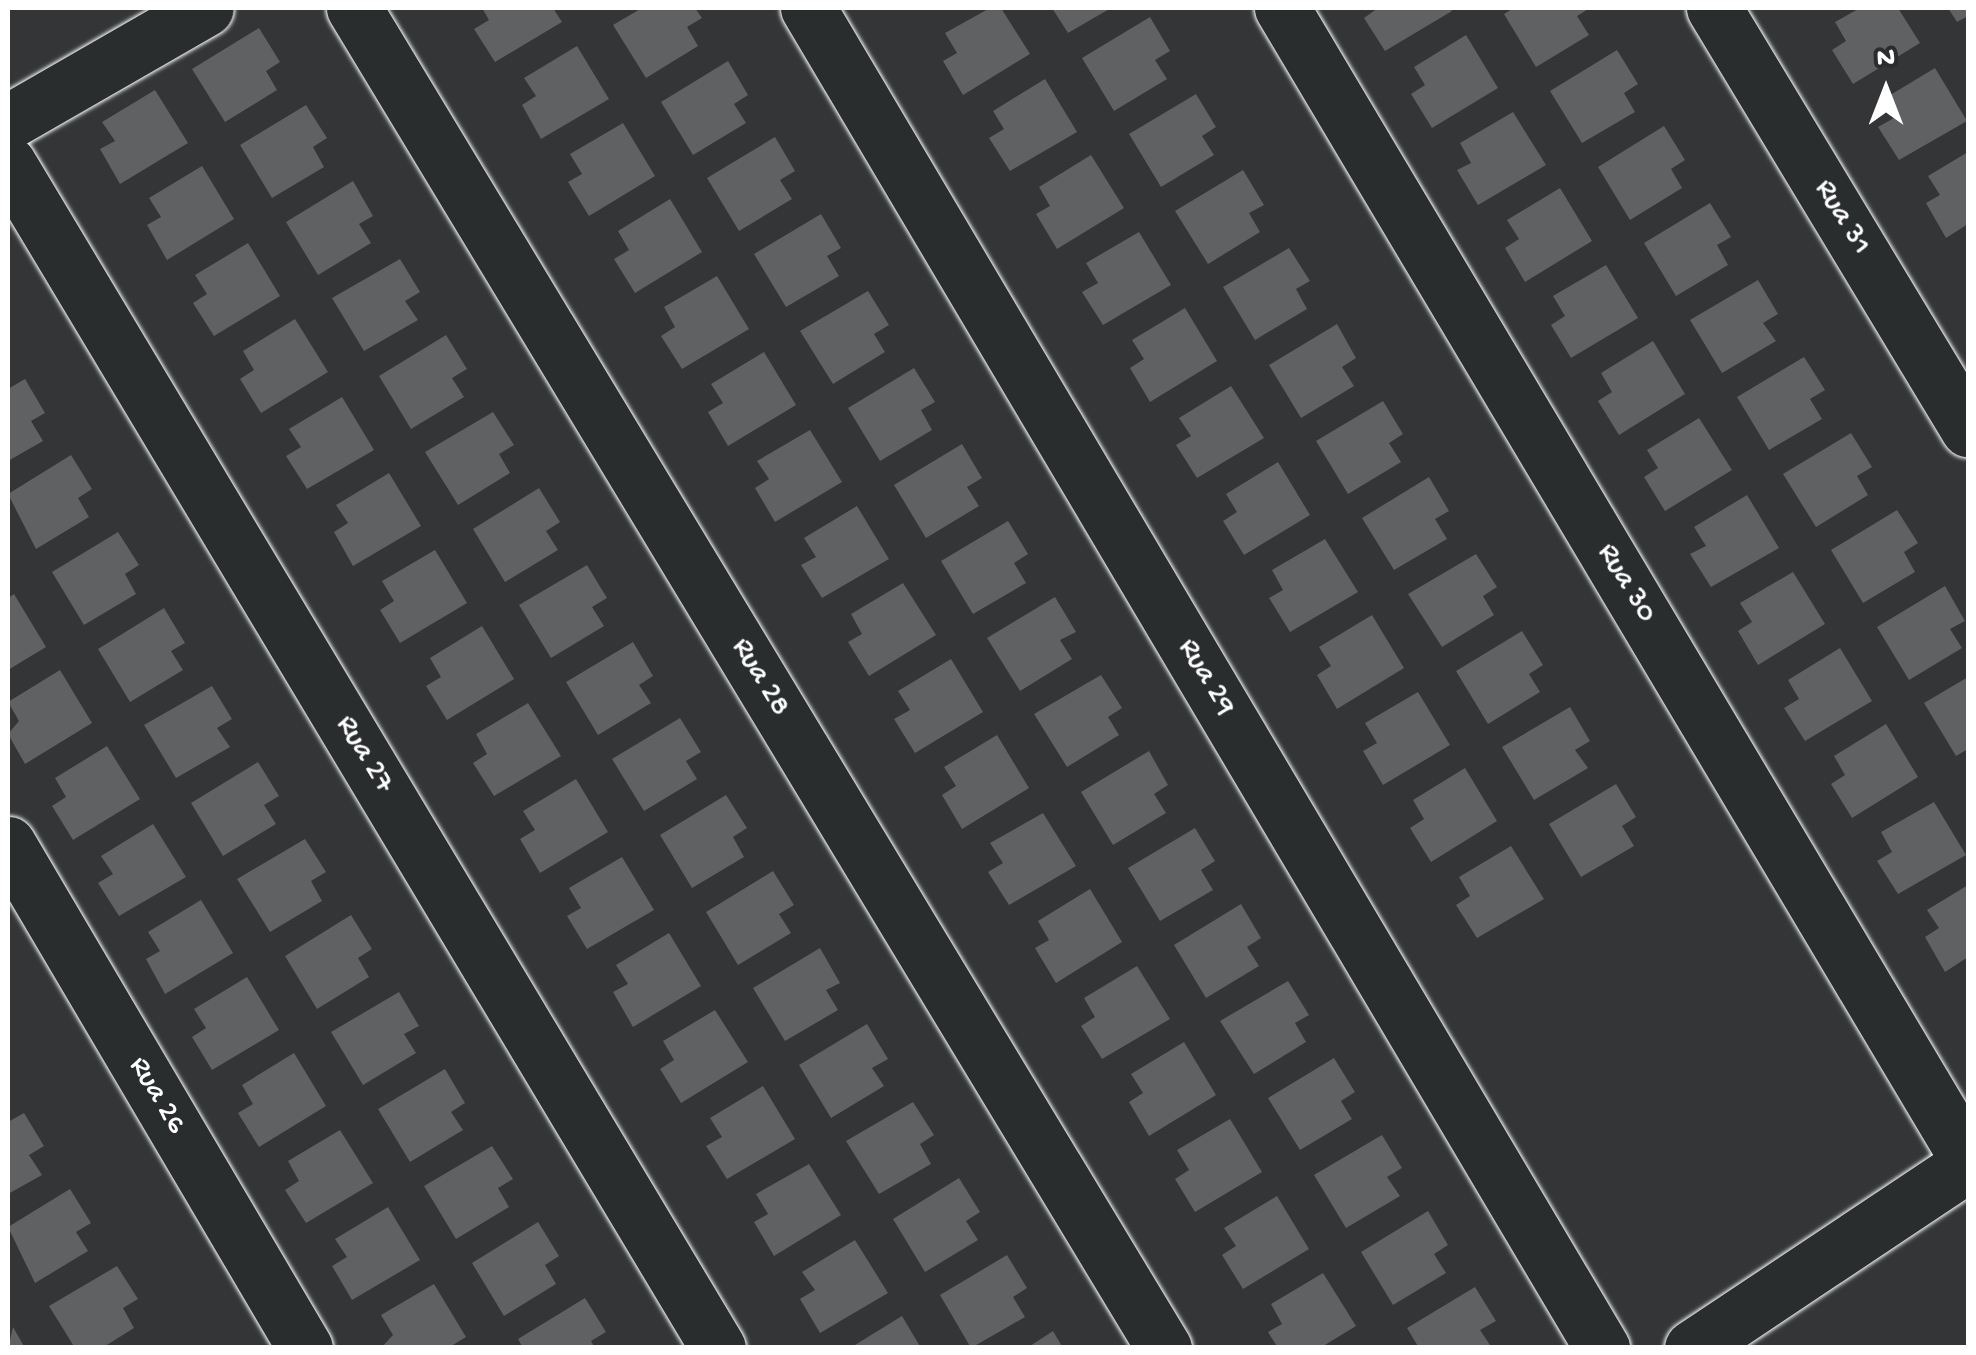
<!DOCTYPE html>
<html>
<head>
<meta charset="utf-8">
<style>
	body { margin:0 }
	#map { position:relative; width:1976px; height:1355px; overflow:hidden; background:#333536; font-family:"Gochi Hand",sans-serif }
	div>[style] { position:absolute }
	.building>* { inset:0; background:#5f6162 }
	.roads { filter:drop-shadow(0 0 2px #fff) drop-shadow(0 0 2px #fff) }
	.minor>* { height:55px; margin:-27.5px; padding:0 27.5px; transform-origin:27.5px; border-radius:27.5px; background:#2a2d2e }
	span { translate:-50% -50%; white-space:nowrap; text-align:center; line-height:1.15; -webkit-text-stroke:9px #2a2d2e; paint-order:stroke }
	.street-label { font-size:30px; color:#fff }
	.frame { position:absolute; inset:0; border:10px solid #fff; pointer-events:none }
	.north { position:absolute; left:1836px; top:40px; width:100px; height:100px; -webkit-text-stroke:8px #2a2d2e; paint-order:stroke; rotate:0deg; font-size:28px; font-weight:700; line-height:40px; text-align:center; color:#fff }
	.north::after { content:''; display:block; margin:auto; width:35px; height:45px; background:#fff; clip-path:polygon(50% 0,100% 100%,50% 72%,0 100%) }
</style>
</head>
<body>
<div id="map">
	<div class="building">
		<div style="clip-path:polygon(482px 8px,553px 8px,562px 22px,495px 62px,474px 29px,489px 20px)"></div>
		<div style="clip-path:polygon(642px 8px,695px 8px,702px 18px,687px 27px,698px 46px,646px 78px,613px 25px)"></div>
		<div style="clip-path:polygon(990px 8px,1001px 8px,1030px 54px,963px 95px,943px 61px,957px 53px,945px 33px)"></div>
		<div style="clip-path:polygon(1052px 8px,1111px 8px,1068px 33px)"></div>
		<div style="clip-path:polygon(1378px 8px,1449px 8px,1452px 11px,1385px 51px,1364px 18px)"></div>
		<div style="clip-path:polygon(1514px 8px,1590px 8px,1577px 16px,1589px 35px,1536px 67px,1504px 14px)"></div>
		<div style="clip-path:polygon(1860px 8px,1898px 8px,1920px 43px,1853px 84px,1832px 50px,1846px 41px,1835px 22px)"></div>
		<div style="clip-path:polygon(1948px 8px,1968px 8px,1968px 16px,1957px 22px)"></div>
		<div style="clip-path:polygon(1150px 17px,1170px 51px,1155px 60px,1167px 79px,1114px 111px,1082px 58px)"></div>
		<div style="clip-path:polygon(259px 28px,280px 62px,266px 71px,277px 90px,225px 122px,192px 69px)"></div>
		<div style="clip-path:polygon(1466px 35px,1498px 88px,1432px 128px,1411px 94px,1425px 85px,1414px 67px)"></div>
		<div style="clip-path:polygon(577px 46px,609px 99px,541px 139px,522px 105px,536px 96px,524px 78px)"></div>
		<div style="clip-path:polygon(1617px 50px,1638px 84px,1624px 93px,1635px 112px,1582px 143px,1550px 91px)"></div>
		<div style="clip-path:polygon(728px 61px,748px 95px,734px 104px,746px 123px,693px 155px,661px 102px)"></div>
		<div style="clip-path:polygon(1935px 68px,1967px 121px,1899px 160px,1878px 127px,1894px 118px,1882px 100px)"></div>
		<div style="clip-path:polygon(1045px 79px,1077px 132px,1010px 171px,989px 138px,1004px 129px,993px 111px)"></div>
		<div style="clip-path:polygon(155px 90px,188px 143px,120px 184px,100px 149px,115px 141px,102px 122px)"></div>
		<div style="clip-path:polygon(1196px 94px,1216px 127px,1202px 136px,1214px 155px,1161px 187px,1129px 134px)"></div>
		<div style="clip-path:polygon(306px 105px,327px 138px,313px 147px,324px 167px,272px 198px,240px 145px)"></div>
		<div style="clip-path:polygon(1513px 112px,1546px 165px,1478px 205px,1457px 170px,1471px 163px,1460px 143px)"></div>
		<div style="clip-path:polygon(623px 123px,655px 176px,589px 216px,568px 182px,582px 174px,570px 154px)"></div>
		<div style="clip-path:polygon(1664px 126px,1685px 160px,1671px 169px,1682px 188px,1630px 220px,1598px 167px)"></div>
		<div style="clip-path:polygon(775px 137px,795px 171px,780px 180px,792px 199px,739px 231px,707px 178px)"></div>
		<div style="clip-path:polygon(1968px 152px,1968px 224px,1946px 238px,1926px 203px,1940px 195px,1928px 176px)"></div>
		<div style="clip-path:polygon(1091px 155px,1124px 208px,1057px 249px,1036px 214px,1050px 206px,1039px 187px)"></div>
		<div style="clip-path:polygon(202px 166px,234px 219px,167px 260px,147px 225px,161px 217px,149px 198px)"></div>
		<div style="clip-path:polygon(1243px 170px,1264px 205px,1249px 213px,1260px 232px,1208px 264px,1175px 211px)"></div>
		<div style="clip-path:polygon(353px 181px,373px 216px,359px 224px,371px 243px,318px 275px,286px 222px)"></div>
		<div style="clip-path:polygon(1560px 188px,1592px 241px,1525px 282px,1505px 248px,1519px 239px,1507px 220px)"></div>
		<div style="clip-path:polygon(670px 199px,702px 252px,635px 293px,614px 259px,629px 250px,618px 231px)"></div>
		<div style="clip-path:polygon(1710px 203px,1731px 237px,1717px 245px,1728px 265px,1676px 296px,1644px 243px)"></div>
		<div style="clip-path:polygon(821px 214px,841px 248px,827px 256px,839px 276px,786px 307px,754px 254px)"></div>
		<div style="clip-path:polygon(1139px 232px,1171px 285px,1103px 325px,1082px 292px,1098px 283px,1086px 263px)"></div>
		<div style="clip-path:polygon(248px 243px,280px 296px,214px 336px,193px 303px,207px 294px,195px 275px)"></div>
		<div style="clip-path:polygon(1289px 248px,1310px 281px,1296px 289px,1307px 309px,1255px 340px,1223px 287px)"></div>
		<div style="clip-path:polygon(400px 259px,420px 292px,405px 301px,418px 320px,364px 351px,332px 298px)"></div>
		<div style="clip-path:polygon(1606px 265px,1638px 318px,1571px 358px,1551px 325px,1565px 316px,1553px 296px)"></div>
		<div style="clip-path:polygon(717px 276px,749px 329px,682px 369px,661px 336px,675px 327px,664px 307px)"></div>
		<div style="clip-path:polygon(1758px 280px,1778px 314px,1763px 323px,1776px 341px,1722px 373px,1690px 320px)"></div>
		<div style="clip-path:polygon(868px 291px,889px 325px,874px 334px,885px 352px,833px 384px,800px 331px)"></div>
		<div style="clip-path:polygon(1185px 308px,1217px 361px,1150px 402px,1130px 368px,1144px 359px,1132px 340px)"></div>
		<div style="clip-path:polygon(295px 319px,328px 372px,261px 413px,240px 379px,254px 370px,243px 351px)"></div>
		<div style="clip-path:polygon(1337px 324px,1356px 358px,1342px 367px,1354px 386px,1301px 418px,1269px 365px)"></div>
		<div style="clip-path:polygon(446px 335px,467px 369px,452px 378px,464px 397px,411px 429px,379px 376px)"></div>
		<div style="clip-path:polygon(1653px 341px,1685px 394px,1619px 435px,1598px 401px,1612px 392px,1601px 373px)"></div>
		<div style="clip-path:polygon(764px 352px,796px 405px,728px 446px,708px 412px,723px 403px,711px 384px)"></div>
		<div style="clip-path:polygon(1804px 357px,1825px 390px,1810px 399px,1822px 419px,1769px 450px,1737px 397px)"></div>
		<div style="clip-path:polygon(914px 368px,935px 402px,921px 410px,932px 430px,880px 461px,848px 408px)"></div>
		<div style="clip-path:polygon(25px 379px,45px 413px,31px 421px,43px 441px,8px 461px,8px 389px)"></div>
		<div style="clip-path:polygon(1231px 386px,1264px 438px,1197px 478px,1176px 445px,1191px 436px,1179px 418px)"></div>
		<div style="clip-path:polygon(342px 397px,374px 450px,307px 489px,286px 456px,301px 447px,289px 429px)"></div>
		<div style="clip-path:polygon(1383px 401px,1403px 434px,1389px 443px,1401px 462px,1348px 494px,1316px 441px)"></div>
		<div style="clip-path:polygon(493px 412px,514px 445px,499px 454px,510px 473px,458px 505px,425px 452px)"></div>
		<div style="clip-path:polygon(1699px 418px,1732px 470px,1665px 511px,1644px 477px,1658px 468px,1647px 450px)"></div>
		<div style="clip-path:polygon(810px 430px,842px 482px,775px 522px,755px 488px,769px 479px,757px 461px)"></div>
		<div style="clip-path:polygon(1851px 433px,1872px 467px,1857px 476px,1868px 495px,1816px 527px,1783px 474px)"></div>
		<div style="clip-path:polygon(962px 444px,982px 478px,967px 487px,979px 506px,926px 538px,894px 485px)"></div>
		<div style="clip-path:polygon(71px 455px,92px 489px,78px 498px,89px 517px,36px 549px,8px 494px)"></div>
		<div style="clip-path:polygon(1278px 462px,1310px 515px,1244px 555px,1223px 521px,1237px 512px,1226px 494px)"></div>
		<div style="clip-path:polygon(389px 473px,421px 526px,353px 566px,334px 532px,348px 523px,336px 505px)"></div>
		<div style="clip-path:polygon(1429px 477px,1449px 511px,1435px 519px,1447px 539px,1394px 570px,1362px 518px)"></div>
		<div style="clip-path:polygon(539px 488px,560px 522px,546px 531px,558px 550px,505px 582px,473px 529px)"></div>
		<div style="clip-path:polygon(1747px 495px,1779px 548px,1711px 587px,1690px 554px,1706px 546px,1694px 527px)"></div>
		<div style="clip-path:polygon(857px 506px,889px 559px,822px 598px,801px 565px,816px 557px,804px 538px)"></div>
		<div style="clip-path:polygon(1897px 510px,1918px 543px,1904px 552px,1915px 572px,1863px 603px,1831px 550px)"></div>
		<div style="clip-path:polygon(1008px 521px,1028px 554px,1014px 563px,1026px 583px,973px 614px,941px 561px)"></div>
		<div style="clip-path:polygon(118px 532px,139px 565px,125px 574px,136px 594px,84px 625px,52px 572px)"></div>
		<div style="clip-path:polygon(1325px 539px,1358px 592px,1290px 632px,1269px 598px,1283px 590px,1272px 570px)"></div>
		<div style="clip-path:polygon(435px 550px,467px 603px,400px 643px,380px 610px,394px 601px,382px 581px)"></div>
		<div style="clip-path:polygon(1476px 554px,1497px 587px,1483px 596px,1494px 615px,1442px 647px,1408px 594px)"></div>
		<div style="clip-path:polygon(587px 565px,607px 598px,592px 607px,604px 626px,551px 658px,519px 605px)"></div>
		<div style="clip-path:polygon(1793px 572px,1825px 624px,1758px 665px,1738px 631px,1752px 622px,1740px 603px)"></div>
		<div style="clip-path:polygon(903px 583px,936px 635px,869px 676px,848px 642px,862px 634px,851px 614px)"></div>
		<div style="clip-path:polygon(1945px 586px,1965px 621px,1950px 629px,1962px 648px,1909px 680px,1877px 627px)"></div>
		<div style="clip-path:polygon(14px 594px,46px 647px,8px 670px,8px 598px)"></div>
		<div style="clip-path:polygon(1055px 597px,1076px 632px,1060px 640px,1072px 659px,1020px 691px,987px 638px)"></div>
		<div style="clip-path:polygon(164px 608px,185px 643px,171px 651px,183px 670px,130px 702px,98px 649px)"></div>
		<div style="clip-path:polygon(1372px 615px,1404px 668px,1337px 709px,1317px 675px,1331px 666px,1319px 647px)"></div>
		<div style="clip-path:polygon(482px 626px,514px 679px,447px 720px,426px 686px,441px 677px,430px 658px)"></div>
		<div style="clip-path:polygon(1522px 631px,1543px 665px,1529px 674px,1540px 692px,1488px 724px,1456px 671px)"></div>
		<div style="clip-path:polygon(633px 642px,653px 676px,639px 685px,651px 703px,598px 735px,566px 682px)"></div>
		<div style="clip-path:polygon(1840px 648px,1872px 701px,1805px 741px,1784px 708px,1799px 699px,1788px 680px)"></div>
		<div style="clip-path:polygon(951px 659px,983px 712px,915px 753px,894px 719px,910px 710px,898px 691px)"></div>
		<div style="clip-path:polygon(60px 670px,92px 723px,25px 764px,8px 734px,19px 721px,8px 702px)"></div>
		<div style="clip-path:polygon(1101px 675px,1122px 708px,1108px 717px,1119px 735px,1067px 767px,1034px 714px)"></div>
		<div style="clip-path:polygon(1968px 677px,1968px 749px,1956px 756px,1924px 703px)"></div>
		<div style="clip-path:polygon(212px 686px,232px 719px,217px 728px,230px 747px,176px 778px,144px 725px)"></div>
		<div style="clip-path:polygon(1418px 692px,1450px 745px,1383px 785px,1363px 751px,1377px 743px,1365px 723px)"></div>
		<div style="clip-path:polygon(528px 703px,561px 756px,494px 796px,473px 763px,487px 754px,476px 734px)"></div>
		<div style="clip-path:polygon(1570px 707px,1590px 741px,1575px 750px,1588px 768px,1534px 800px,1502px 747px)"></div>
		<div style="clip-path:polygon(680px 718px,701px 752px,686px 761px,697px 779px,644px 811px,612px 759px)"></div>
		<div style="clip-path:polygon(1886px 724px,1918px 777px,1852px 818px,1831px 784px,1845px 775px,1834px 756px)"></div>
		<div style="clip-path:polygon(997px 735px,1029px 788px,962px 829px,942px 795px,956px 786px,944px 767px)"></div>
		<div style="clip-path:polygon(107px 746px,140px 799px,73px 840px,52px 806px,66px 797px,55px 778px)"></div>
		<div style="clip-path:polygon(1149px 751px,1168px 785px,1154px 794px,1166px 813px,1113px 845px,1081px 792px)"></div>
		<div style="clip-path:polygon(258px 762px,279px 796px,264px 805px,276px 824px,223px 856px,191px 803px)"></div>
		<div style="clip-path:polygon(1465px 768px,1497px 821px,1431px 862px,1410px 828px,1424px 819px,1413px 800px)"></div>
		<div style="clip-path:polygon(576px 779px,608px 832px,540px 873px,520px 839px,535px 830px,523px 811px)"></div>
		<div style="clip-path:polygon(1616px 784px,1636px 817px,1622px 826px,1634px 846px,1581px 877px,1549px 824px)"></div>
		<div style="clip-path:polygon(726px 795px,747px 828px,733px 837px,744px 857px,692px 888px,660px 835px)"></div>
		<div style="clip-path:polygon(1934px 802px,1966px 855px,1898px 894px,1877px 861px,1892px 852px,1881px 832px)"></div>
		<div style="clip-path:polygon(1043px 813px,1076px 866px,1009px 905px,988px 872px,1003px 863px,990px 843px)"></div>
		<div style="clip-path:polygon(153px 824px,186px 877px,119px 916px,98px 883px,113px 874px,101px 856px)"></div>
		<div style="clip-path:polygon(1195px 828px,1215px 861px,1201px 870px,1213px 890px,1160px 921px,1128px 868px)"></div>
		<div style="clip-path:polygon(305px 839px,326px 872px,311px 881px,322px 901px,270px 932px,237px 879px)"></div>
		<div style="clip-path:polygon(1511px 846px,1544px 899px,1477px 938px,1456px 905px,1470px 896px,1459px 877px)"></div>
		<div style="clip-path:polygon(622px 857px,654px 910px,587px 949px,567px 916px,581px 908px,569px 888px)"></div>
		<div style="clip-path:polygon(773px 871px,794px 905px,779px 914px,791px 933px,738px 965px,706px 912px)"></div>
		<div style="clip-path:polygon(1968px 885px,1968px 957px,1945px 972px,1925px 937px,1939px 928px,1927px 910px)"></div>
		<div style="clip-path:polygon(1090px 889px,1122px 942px,1056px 983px,1035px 948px,1049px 940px,1038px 921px)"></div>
		<div style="clip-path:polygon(201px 900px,233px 953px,165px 994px,146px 959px,160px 951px,148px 932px)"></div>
		<div style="clip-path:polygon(1241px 904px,1261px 938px,1247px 947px,1259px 966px,1206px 998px,1174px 945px)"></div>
		<div style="clip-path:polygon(351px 915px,372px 949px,358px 958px,369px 977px,317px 1009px,285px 956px)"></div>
		<div style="clip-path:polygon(669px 933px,701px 986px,633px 1027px,613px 992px,628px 984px,616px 965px)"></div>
		<div style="clip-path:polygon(820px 948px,840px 983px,826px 990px,838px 1010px,785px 1041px,753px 988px)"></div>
		<div style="clip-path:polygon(1137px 966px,1170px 1019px,1102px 1059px,1081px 1026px,1095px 1017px,1084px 998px)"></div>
		<div style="clip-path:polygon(247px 977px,279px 1030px,212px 1070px,192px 1037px,206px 1028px,194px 1009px)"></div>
		<div style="clip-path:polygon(1288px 981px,1309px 1015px,1295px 1023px,1306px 1042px,1254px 1074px,1220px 1021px)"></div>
		<div style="clip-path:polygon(399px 992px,419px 1026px,404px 1034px,416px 1053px,363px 1085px,331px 1032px)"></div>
		<div style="clip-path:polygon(715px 1010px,748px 1062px,681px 1103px,660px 1069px,674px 1060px,663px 1041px)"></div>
		<div style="clip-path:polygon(867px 1024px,888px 1059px,872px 1068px,884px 1086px,831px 1118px,799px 1065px)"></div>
		<div style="clip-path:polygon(1184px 1042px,1216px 1095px,1149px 1136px,1129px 1102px,1143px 1093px,1131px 1074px)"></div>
		<div style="clip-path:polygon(294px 1053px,326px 1106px,259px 1147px,238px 1113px,253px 1104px,242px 1085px)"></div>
		<div style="clip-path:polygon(1334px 1058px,1355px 1092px,1341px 1101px,1352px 1119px,1300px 1150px,1268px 1098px)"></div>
		<div style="clip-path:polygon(445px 1069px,465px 1103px,451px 1112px,463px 1130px,410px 1162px,378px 1109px)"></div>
		<div style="clip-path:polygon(763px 1086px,795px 1139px,727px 1179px,706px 1146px,722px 1137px,710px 1118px)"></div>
		<div style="clip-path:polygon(913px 1102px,934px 1135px,920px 1144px,931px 1164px,879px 1194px,846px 1141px)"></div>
		<div style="clip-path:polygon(24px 1113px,44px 1146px,29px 1155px,42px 1175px,8px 1194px,8px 1122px)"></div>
		<div style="clip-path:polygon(1230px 1119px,1262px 1172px,1195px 1212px,1175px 1179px,1189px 1170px,1177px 1150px)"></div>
		<div style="clip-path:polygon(340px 1130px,373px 1183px,306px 1223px,285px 1190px,299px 1181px,288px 1161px)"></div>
		<div style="clip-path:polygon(1382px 1135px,1402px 1168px,1387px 1177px,1400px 1196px,1346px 1228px,1314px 1175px)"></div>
		<div style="clip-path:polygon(492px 1146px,513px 1179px,498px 1188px,509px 1207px,456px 1239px,424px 1186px)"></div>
		<div style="clip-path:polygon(809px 1164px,841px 1215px,774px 1256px,754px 1222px,768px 1214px,756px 1194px)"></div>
		<div style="clip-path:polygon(959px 1178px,980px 1212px,966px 1221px,978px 1240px,925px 1272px,893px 1219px)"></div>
		<div style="clip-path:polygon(70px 1189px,91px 1223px,76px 1232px,88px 1251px,35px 1283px,8px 1227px)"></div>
		<div style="clip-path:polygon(1277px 1196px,1309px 1249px,1243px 1289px,1222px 1255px,1236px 1246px,1224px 1228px)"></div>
		<div style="clip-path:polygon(388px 1207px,420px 1260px,352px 1300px,332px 1266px,347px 1257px,335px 1239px)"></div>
		<div style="clip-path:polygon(1428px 1211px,1448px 1245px,1434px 1254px,1446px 1273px,1393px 1305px,1361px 1252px)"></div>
		<div style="clip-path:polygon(538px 1222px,559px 1256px,545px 1265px,556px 1284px,504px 1316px,472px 1263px)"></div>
		<div style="clip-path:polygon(855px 1240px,888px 1293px,820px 1333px,800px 1299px,815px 1290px,802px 1272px)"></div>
		<div style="clip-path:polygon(1007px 1255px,1027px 1288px,1013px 1297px,1025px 1317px,971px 1348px,940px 1295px)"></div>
		<div style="clip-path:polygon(117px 1266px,138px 1299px,123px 1308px,134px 1328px,102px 1348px,75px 1348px,49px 1306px)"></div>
		<div style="clip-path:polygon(1323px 1273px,1356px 1326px,1320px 1348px,1278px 1348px,1268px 1332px,1282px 1324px,1271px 1304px)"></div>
		<div style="clip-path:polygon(434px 1284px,466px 1337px,448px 1348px,381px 1348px,393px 1335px,381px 1315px)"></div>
		<div style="clip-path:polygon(1475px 1287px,1496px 1321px,1480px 1330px,1492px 1348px,1419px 1348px,1407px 1328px)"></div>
		<div style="clip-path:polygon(585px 1298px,606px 1332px,591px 1341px,595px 1348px,523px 1348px,518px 1339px)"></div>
		<div style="clip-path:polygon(902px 1316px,921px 1348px,850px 1348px)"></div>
		<div style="clip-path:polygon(13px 1327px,25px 1348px,8px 1348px)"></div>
		<div style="clip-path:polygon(1053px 1331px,1063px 1348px,1027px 1348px)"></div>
	</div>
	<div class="roads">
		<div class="minor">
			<div style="left:354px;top:8px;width:1566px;rotate:58.85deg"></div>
			<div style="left:808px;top:8px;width:1558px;rotate:59.35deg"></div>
			<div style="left:1282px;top:8px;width:1341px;rotate:59.23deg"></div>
			<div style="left:1714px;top:8px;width:492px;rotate:58.9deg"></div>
			<div style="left:8px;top:122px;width:228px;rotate:-29.9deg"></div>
			<div style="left:8px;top:163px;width:1381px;rotate:59.07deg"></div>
			<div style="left:8px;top:844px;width:585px;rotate:59.49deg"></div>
			<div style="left:1692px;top:1348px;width:332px;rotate:-33.7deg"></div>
		</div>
	</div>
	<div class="street-label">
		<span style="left:1841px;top:218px;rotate:59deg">Rua 31</span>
		<span style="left:1625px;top:584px;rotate:59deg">Rua 30</span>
		<span style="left:759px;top:678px;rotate:59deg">Rua 28</span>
		<span style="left:1205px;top:678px;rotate:59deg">Rua 29</span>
		<span style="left:363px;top:755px;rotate:59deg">Rua 27</span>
		<span style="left:156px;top:1096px;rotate:59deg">Rua 26</span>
	</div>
	<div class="frame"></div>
	<div class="north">N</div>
</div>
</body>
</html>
